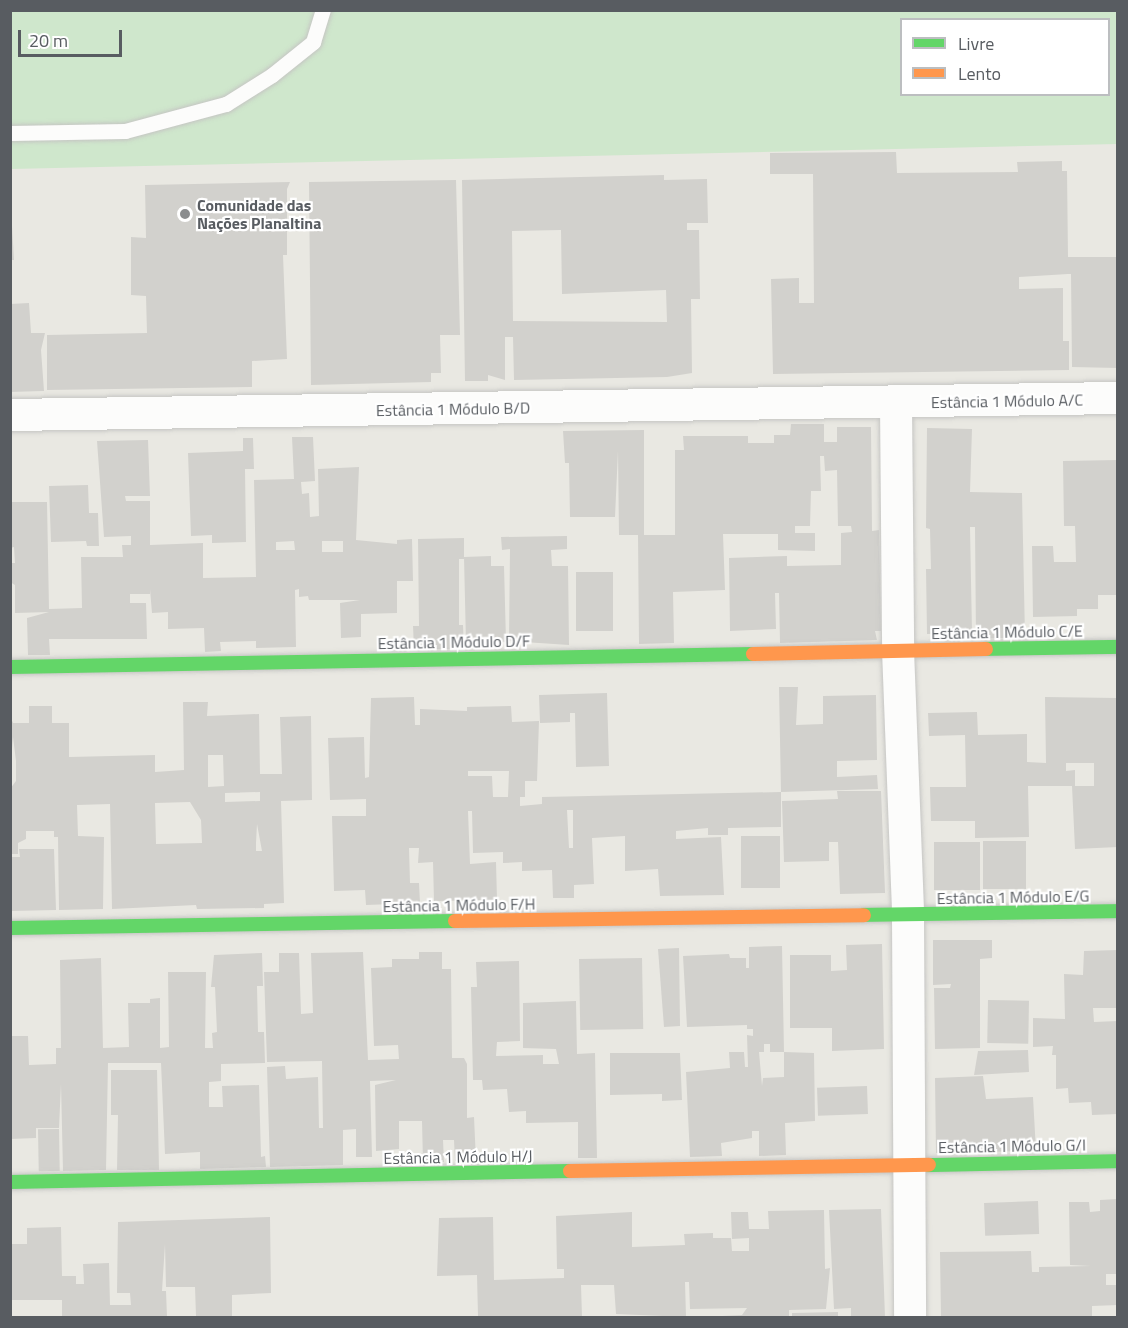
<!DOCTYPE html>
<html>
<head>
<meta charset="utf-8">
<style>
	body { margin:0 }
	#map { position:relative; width:1128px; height:1328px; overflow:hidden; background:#e9e8e2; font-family:"Titillium Web",sans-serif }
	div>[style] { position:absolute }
	.green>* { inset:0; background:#cfe7cc }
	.building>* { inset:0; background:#d2d1cd; transform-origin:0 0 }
	.roads { filter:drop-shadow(0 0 2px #c5c5c3) drop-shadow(0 0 2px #c5c5c3) }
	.lane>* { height:15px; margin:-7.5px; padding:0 7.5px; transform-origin:7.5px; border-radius:7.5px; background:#fcfcfb }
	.street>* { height:32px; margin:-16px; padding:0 16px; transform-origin:16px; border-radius:16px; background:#fcfcfb }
	.fast>* { height:14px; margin:-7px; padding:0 7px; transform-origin:7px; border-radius:7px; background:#63d668 }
	.slow>* { height:14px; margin:-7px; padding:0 7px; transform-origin:7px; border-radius:7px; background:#ff974d }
	.dots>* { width:16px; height:16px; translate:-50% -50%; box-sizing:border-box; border:3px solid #fff; border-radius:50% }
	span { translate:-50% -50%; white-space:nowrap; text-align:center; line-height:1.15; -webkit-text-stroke:4.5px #fff; paint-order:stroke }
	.poi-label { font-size:16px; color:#585c61; font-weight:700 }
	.left { translate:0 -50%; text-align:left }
	.street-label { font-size:16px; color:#585c61 }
	.frame { position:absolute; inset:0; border:12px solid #585c61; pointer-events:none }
	.legend { position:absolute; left:900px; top:18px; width:210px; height:78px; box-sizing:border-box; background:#fff; border:2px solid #bcbec0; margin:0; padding:8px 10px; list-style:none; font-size:18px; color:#585c61 }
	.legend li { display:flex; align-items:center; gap:12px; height:30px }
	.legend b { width:30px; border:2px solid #bcbec0 }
	.scale { position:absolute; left:18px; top:30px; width:104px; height:27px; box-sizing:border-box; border:3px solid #585c61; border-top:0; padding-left:8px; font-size:18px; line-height:21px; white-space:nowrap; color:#585c61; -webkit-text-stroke:4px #fff; paint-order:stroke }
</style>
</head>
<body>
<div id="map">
	<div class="green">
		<div style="clip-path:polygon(evenodd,10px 11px,1117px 11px,1117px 144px,11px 169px,10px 11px,902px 20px,1108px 20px,1108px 94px,902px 94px,902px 20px)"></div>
	</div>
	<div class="building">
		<div style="clip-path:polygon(896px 152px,897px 173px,1018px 172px,1017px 162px,1062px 161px,1062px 171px,1067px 171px,1068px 257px,1118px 257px,1118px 368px,1072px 367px,1071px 274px,1068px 274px,1019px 277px,1019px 289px,1063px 288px,1063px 341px,1069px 341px,1069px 370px,773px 374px,771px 279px,799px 278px,799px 303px,814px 303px,813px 174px,770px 174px,770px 153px)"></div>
		<div style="clip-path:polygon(evenodd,664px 175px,664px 180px,707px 179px,708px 223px,687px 223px,687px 230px,699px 230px,700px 299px,691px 299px,692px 373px,667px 377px,514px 380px,513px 337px,505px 337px,505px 380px,488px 375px,488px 381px,465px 381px,462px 180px,664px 175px,561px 230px,562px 294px,666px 290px,667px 322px,513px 321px,512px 231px,561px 230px)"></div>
		<div style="clip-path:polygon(456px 180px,460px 335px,440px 335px,441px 373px,431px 373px,431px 382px,311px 385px,309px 182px)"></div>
		<div style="clip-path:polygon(290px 182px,287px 189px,287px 255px,283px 255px,287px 359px,252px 361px,252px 387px,47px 390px,47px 335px,147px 333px,146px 296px,131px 295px,131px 237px,146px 238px,145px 185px)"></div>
		<div style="clip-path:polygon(10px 192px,14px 260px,10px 260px)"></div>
		<div style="clip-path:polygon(29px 303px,31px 333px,45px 333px,41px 350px,44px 391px,10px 392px,10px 304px)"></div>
		<div style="clip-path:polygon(791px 424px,824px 424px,824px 442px,837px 442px,837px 427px,871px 427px,872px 531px,879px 530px,881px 631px,875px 631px,877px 640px,780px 643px,779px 593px,775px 593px,776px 629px,730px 631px,729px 558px,787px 556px,787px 566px,841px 565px,841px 533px,852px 532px,851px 526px,838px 526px,837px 470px,825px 471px,824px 456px,820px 456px,821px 491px,811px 491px,810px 526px,795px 526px,795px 533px,815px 533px,815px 551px,778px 550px,778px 534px,723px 534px,725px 590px,673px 592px,674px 643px,639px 644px,638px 535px,619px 535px,618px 451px,615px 517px,570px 517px,569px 463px,565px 463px,563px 431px,644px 430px,644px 535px,675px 535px,675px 450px,684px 450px,683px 436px,748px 436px,748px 443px,774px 443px,774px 435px,790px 435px)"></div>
		<div style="clip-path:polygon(927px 428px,972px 429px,970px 492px,1022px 493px,1025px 637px,976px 639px,975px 527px,970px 527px,972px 633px,927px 634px,926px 569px,931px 569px,930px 529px,926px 528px)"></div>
		<div style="clip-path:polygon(evenodd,292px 437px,313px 437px,315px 481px,301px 482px,302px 494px,309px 493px,310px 517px,319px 516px,318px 469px,359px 467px,356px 540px,397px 544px,397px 540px,412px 539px,413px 581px,397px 581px,397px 613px,361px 614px,361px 637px,341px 638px,340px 603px,360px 600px,309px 600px,308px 596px,299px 597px,299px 589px,295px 590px,296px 647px,256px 648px,256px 641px,220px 642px,221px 651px,205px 652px,204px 628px,168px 629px,168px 612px,152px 613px,150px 589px,150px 594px,130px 594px,130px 603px,146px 603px,147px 639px,49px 639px,50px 655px,28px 655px,27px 618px,49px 612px,15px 613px,15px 585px,10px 582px,10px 563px,15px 563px,14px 547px,10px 548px,10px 502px,47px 502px,49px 609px,82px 608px,81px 557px,123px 557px,122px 545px,131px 545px,131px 536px,104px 537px,97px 441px,148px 440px,150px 496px,125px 496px,126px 501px,150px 501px,150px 545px,203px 543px,203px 578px,256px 577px,254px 480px,294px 479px,292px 437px,294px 541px,295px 550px,276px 550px,276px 542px,294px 541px,292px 437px,322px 541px,343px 541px,343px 552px,322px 552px,322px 541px)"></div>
		<div style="clip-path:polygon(243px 438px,253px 438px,254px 469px,245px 469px,246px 542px,212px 543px,212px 535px,191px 536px,188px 453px,243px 451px)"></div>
		<div style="clip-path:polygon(1118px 460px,1118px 595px,1098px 595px,1098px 609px,1077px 609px,1077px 616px,1033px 617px,1032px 546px,1053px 546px,1054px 562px,1076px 562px,1075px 526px,1064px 526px,1063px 461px)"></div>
		<div style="clip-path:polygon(88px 485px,89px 513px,98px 513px,99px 546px,87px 546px,86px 541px,51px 542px,49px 486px)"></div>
		<div style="clip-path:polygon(567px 536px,567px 549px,551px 550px,552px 566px,568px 566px,569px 645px,509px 641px,510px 549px,502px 550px,501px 537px)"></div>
		<div style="clip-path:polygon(464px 538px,464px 559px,459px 559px,459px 625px,463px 625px,464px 649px,414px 649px,413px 626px,419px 626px,418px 539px)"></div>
		<div style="clip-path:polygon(491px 556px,491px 566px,504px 566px,506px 642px,466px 643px,464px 557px)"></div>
		<div style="left:576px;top:572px;width:37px;height:59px"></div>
		<div style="clip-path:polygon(evenodd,779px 687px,798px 687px,796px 725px,823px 724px,823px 696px,876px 695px,877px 760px,837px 761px,837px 777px,877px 775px,878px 789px,781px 792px,781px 827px,728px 828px,728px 835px,708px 835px,708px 828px,676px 831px,676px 839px,721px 837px,724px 895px,660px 896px,658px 869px,625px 871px,625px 836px,592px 838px,594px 884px,574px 885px,574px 898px,553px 898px,552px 870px,522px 871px,522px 862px,503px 863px,503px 852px,473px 853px,472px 811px,468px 811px,470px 864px,496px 862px,497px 900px,434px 901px,433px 862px,418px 863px,419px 848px,409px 848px,410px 883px,419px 883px,420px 903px,366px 905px,365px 890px,334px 891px,332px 816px,366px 816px,366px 799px,330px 800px,328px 738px,364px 737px,365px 778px,369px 777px,371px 698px,414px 697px,415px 725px,420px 725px,420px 709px,467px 711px,467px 707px,511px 706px,512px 722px,539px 721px,537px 781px,525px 781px,525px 797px,520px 797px,520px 806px,542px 804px,542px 797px,781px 792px,779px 687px,468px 771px,509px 771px,508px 797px,493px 797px,492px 776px,468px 776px,468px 771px,779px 687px,567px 810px,573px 810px,573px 848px,569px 848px,567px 810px)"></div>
		<div style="clip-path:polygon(607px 693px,609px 766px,576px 767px,575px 713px,570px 713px,570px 722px,540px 723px,539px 695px)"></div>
		<div style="clip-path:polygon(evenodd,1045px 697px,1117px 698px,1118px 847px,1075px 849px,1072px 786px,1028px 786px,1029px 837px,975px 838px,975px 821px,931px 821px,930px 787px,966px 787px,965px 735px,929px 736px,928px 713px,977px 712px,978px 735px,1027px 734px,1027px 762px,1046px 763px,1045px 697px,1066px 763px,1094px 763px,1094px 786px,1075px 786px,1075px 770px,1066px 771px,1066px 763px)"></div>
		<div style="clip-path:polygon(evenodd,183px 702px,208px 702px,207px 716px,259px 714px,260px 774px,282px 774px,280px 717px,311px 716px,312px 800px,281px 801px,284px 903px,264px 904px,264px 908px,197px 909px,196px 905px,112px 909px,110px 804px,77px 805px,78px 836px,104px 837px,103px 909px,59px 910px,58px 837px,54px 837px,54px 831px,26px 831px,26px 839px,18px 843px,18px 854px,10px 854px,10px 789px,16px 781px,16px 761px,13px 737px,10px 774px,10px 716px,13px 723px,29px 723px,29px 706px,52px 706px,52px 723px,69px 723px,69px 757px,155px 755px,155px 772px,184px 770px,183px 702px,208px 755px,223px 755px,224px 786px,208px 787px,208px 755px,183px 702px,260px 792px,260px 801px,225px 802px,225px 793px,260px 792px,183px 702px,190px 802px,201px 820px,202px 843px,156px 844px,155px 803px,190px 802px,183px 702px,257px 824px,262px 851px,256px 851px,256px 843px,257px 824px)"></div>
		<div style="clip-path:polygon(837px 791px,881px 791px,885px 893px,840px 894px,838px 842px,829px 842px,829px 861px,784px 862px,782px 801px,838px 799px)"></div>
		<div style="left:780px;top:836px;width:52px;height:39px;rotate:90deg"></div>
		<div style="left:983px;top:841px;width:43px;height:48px"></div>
		<div style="left:934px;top:842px;width:46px;height:48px"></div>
		<div style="clip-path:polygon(19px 849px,54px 849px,56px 910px,10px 911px,10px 857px,20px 857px)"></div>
		<div style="clip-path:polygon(933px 940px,992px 940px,992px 958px,980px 959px,980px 1048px,935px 1049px,934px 988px,950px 988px,951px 984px,933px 985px)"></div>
		<div style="clip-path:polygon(882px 944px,884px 1049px,832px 1051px,832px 1028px,790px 1028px,790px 955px,831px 955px,831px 971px,847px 970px,846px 945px)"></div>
		<div style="clip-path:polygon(782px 946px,784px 1052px,770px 1052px,770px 1044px,764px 1044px,764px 1052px,759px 1052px,762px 1086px,763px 1078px,784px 1077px,784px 1052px,814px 1053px,815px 1121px,785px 1123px,786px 1155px,759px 1156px,759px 1131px,752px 1131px,752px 1138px,721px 1143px,722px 1156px,690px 1157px,686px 1072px,730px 1068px,729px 1052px,744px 1052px,745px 1067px,748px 1067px,747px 1035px,753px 1036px,753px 1029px,747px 1029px,747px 1025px,687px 1027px,683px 956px,729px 954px,730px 958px,746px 958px,746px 968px,749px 968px,749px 947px)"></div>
		<div style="clip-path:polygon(679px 948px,680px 1026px,664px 1027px,658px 949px)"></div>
		<div style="clip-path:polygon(1118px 950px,1118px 1008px,1093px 1008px,1094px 1022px,1118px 1021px,1118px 1114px,1092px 1115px,1091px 1102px,1069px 1103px,1068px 1088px,1056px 1089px,1056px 1055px,1052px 1055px,1053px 1046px,1033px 1047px,1033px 1018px,1065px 1019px,1064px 974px,1083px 975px,1084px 951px)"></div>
		<div style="clip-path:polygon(363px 952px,368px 1060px,399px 1059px,398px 1045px,374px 1046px,371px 968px,392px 967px,392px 959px,419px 959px,419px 952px,442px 952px,442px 969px,451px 969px,452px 1058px,464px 1058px,467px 1064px,467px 1118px,474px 1117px,476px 1161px,455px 1161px,454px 1140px,443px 1140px,444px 1162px,423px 1162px,422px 1121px,399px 1121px,399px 1149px,376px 1151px,375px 1085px,396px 1080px,370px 1081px,372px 1157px,356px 1157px,356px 1129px,343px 1130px,343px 1165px,270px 1167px,267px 1067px,285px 1066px,286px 1079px,318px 1077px,319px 1128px,323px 1128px,322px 1061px,267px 1062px,264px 972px,279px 972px,279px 953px,299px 953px,301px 1014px,313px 1013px,311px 953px)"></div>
		<div style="clip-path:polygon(262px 953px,263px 986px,257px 986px,258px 1032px,264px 1032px,265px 1063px,221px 1064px,221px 1081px,209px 1082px,209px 1107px,223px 1107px,222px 1086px,259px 1085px,261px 1157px,265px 1156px,266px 1167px,200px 1169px,200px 1152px,165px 1154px,161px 1063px,108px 1063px,106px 1170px,63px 1171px,61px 1084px,59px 1128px,36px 1128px,36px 1138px,10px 1139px,10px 1036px,28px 1036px,29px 1065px,56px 1064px,56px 1048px,61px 1048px,60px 960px,101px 958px,103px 1048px,129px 1047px,128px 1003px,150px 1003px,150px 999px,160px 998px,160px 1048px,169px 1047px,168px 972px,206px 972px,205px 1048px,213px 1048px,212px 1033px,217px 1032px,215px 987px,211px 987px,214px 955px)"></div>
		<div style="left:642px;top:958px;width:71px;height:63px;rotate:89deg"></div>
		<div style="clip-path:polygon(519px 961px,520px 1041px,497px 1042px,496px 1056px,543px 1055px,543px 1064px,559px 1064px,556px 1049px,523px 1048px,523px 1003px,576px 1001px,577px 1054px,595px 1053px,597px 1158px,578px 1158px,578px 1122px,526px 1123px,526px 1111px,509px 1112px,507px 1089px,483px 1090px,482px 1080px,473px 1080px,471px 987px,477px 987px,476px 962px)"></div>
		<div style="left:988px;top:1000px;width:41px;height:43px;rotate:1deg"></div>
		<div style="clip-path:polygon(1028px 1050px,1029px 1072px,974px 1075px,978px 1051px)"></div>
		<div style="clip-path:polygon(610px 1053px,680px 1053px,682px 1100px,662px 1101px,662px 1094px,610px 1095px)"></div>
		<div style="clip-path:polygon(111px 1070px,157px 1070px,159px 1170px,117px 1170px,118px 1115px,111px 1115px)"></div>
		<div style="clip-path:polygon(983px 1076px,986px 1099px,1033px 1097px,1036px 1151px,936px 1153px,935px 1078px)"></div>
		<div style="left:867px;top:1086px;width:28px;height:50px;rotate:88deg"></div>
		<div style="left:59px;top:1129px;width:42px;height:21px;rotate:89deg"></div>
		<div style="clip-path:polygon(1118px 1199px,1118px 1274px,1106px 1274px,1106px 1285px,1118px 1285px,1118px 1305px,1092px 1306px,1092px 1317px,941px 1317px,940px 1252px,1031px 1251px,1032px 1272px,1039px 1272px,1039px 1267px,1091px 1266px,1070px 1265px,1069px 1202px,1089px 1202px,1090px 1212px,1100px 1211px,1100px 1200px)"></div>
		<div style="left:1038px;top:1201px;width:33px;height:54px;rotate:88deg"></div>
		<div style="clip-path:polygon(881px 1209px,885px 1317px,851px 1317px,851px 1308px,834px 1309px,829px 1210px)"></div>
		<div style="clip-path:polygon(824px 1210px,825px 1269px,830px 1268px,826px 1309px,789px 1310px,789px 1317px,702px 1317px,742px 1315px,747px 1308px,690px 1309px,689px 1282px,685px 1282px,686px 1317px,616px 1314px,614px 1285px,581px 1285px,582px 1317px,478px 1316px,477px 1275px,437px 1276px,439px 1218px,493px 1217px,494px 1280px,564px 1278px,564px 1269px,557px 1269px,556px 1216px,632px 1212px,632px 1247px,685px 1245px,684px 1234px,713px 1233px,713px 1238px,731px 1238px,732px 1251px,749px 1251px,749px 1238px,732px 1239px,731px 1212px,748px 1212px,749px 1229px,769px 1229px,768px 1211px)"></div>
		<div style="clip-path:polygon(270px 1217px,271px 1293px,232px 1295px,232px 1317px,196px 1316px,195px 1287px,166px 1287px,165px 1244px,162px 1291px,166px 1291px,167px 1317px,62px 1317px,62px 1300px,10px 1300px,10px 1244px,27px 1244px,27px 1228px,61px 1227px,62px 1276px,76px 1276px,76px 1284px,84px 1284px,83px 1264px,109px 1263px,110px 1305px,131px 1305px,130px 1293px,117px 1293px,118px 1222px)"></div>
		<div style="clip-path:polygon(838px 1312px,838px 1317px,792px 1317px,792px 1313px)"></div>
	</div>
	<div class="roads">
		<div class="lane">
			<div style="left:10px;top:133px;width:115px;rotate:-1deg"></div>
			<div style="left:125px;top:131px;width:105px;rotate:-15deg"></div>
			<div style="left:226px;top:104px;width:54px;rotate:-32.2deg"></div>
			<div style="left:272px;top:75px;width:53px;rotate:-38.8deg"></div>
			<div style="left:313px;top:42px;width:34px;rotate:-73deg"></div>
		</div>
		<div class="street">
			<div style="left:896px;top:403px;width:247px;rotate:89.5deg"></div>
			<div style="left:898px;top:650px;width:265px;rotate:87.8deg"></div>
			<div style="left:908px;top:915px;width:403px;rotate:89.7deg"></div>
			<div style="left:10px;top:415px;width:1108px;rotate:-0.88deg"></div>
		</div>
		<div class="fast">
			<div style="left:986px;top:649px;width:132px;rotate:-0.9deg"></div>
			<div style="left:10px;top:667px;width:743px;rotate:-1deg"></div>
			<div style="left:864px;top:915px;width:254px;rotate:-0.9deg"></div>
			<div style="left:10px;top:928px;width:445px;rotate:-0.9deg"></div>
			<div style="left:929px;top:1165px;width:189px;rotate:-1.2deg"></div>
			<div style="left:10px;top:1182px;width:560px;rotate:-1.13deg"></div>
		</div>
		<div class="slow">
			<div style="left:753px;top:654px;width:233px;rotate:-1.2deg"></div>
			<div style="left:455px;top:921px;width:409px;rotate:-0.8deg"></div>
			<div style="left:570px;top:1171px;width:359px;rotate:-1deg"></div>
		</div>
	</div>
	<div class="dots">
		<div style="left:185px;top:214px;background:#8b8d8e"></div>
	</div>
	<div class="poi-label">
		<span class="left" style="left:197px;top:214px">Comunidade das<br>Nações Planaltina</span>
	</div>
	<div class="street-label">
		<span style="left:1007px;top:401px;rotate:-1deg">Estância 1 Módulo A/C</span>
		<span style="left:453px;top:409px;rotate:-1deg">Estância 1 Módulo B/D</span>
		<span style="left:1007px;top:632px;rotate:-1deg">Estância 1 Módulo C/E</span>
		<span style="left:454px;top:642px;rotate:-1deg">Estância 1 Módulo D/F</span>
		<span style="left:1013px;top:897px;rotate:-1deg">Estância 1 Módulo E/G</span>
		<span style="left:459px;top:905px;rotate:-1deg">Estância 1 Módulo F/H</span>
		<span style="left:1012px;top:1146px;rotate:-1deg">Estância 1 Módulo G/I</span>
		<span style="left:458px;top:1157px;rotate:-1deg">Estância 1 Módulo H/J</span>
	</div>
	<div class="frame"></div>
	<ul class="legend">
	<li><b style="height:8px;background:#63d668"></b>Livre</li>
	<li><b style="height:8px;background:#ff974d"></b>Lento</li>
	</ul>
	<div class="scale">20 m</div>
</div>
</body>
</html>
